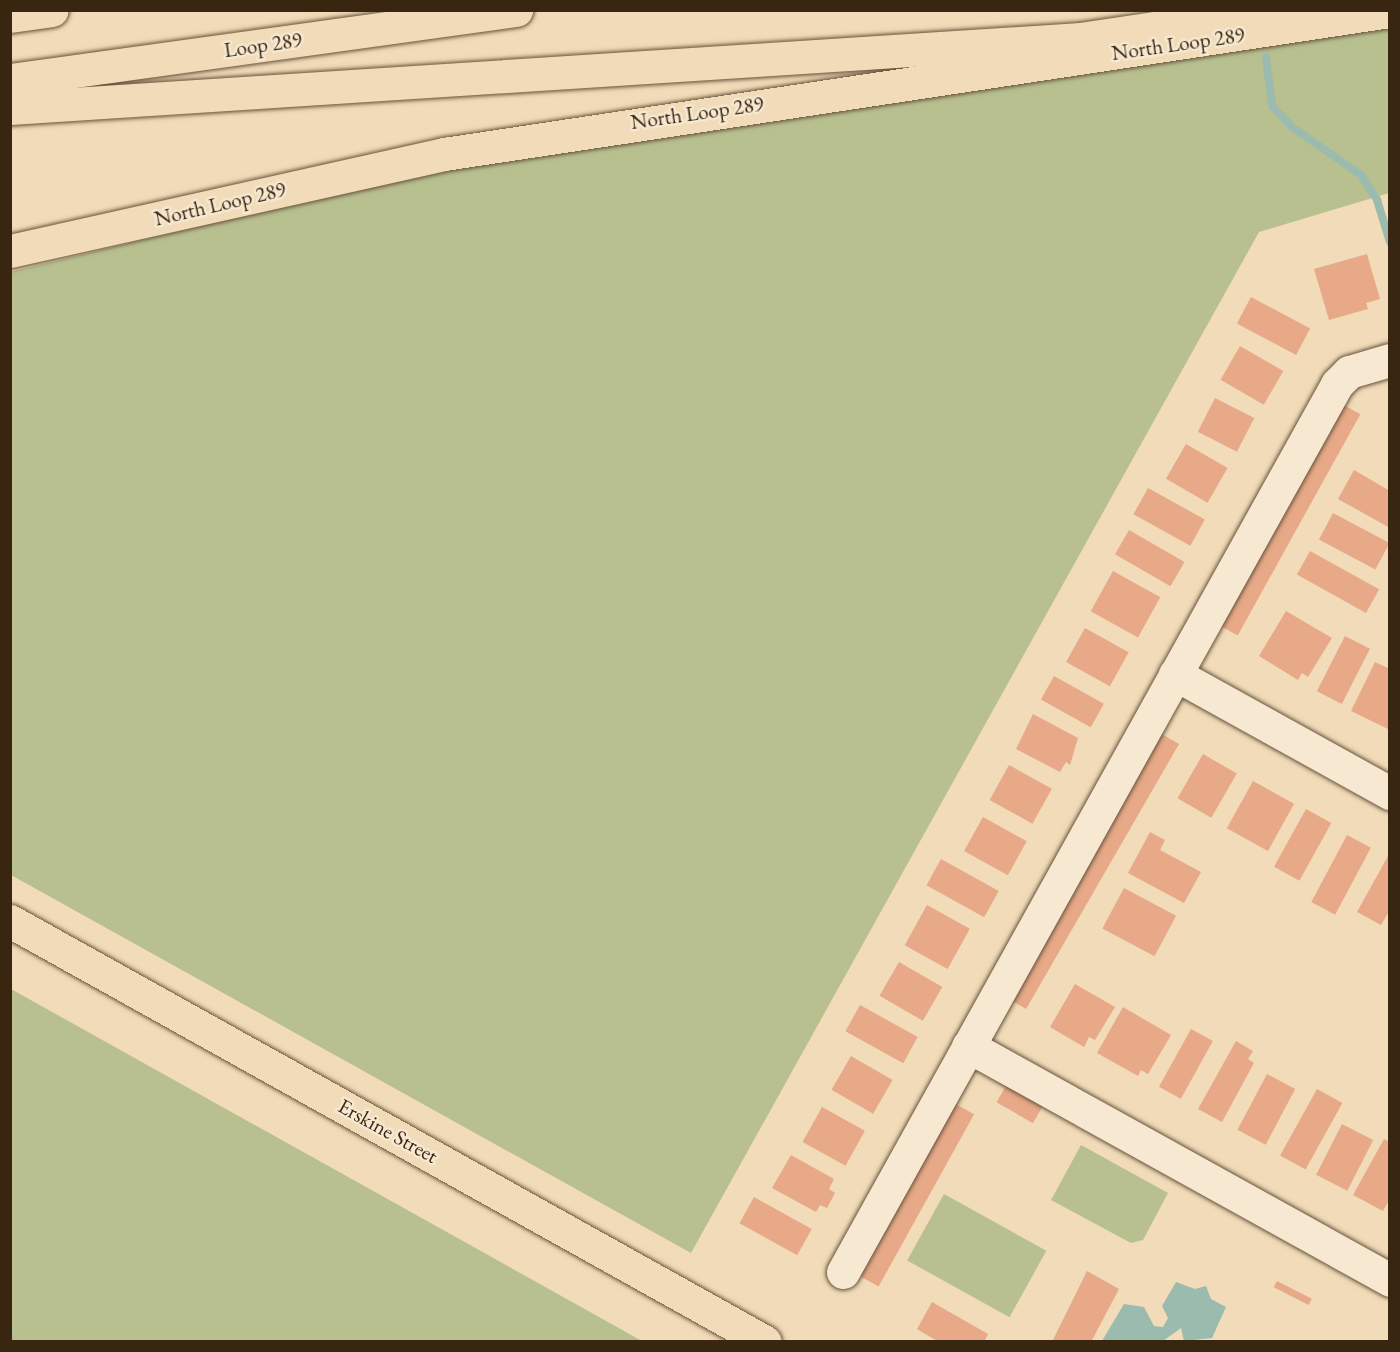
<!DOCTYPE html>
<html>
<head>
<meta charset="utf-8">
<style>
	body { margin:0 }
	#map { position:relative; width:1400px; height:1352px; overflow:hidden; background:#f1dbb8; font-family:"EB Garamond",serif }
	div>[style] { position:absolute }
	.green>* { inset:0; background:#b8c090; transform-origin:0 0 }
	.water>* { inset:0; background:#9bbbae }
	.stream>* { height:8px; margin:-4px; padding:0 4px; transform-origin:4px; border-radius:4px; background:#9bbbae }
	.building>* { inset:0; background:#e7a988; transform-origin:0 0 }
	.roads { filter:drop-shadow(0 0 2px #67533b) drop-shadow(0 0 2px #67533b) }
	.minor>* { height:33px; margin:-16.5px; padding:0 16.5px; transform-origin:16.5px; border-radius:16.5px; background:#f6e8d1 }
	.major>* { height:33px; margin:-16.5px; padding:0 16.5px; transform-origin:16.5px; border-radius:16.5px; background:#f1dbb8 }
	.highway>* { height:33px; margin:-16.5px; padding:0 16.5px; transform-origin:16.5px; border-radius:16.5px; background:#f1dbb8 }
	span { translate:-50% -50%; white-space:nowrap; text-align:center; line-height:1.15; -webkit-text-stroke:5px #f6e8d1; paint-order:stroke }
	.street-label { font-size:21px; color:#392611 }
	.frame { position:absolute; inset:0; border:12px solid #392611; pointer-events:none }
</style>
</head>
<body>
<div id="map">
	<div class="green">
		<div style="clip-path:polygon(1389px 27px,1389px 193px,1259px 232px,691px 1253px,11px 875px,10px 272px,432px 170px)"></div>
		<div style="clip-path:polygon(11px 989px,642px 1341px,11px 1341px)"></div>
		<div style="clip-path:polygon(1081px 1145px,1168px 1193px,1143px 1240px,1131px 1243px,1051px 1200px)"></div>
		<div style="left:944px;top:1194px;width:117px;height:76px;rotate:29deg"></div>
	</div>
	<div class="water">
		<div style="clip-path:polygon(1176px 1282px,1195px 1289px,1206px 1286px,1211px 1299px,1226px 1307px,1212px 1338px,1184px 1341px,1181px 1328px,1163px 1341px,1102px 1341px,1124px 1304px,1144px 1307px,1154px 1326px,1163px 1327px,1168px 1318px,1162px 1306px)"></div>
	</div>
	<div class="stream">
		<div style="left:1266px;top:57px;width:49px;rotate:83deg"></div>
		<div style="left:1272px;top:106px;width:29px;rotate:46deg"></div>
		<div style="left:1292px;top:127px;width:84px;rotate:34.8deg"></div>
		<div style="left:1361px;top:175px;width:30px;rotate:57deg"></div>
		<div style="left:1377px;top:200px;width:44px;rotate:72.8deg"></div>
	</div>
	<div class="building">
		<div style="clip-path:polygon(1367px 254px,1380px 299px,1366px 303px,1368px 309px,1329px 320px,1314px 269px)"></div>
		<div style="left:1251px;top:297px;width:67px;height:30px;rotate:28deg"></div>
		<div style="left:1240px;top:346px;width:50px;height:39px;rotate:30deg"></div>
		<div style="left:1215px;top:398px;width:44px;height:38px;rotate:27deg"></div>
		<div style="left:1342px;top:404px;width:21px;height:253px;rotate:29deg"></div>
		<div style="left:1186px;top:444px;width:48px;height:40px;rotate:30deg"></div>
		<div style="clip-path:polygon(1354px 470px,1390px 491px,1390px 528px,1338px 499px)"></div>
		<div style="left:1148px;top:488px;width:65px;height:30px;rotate:29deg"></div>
		<div style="left:1333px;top:513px;width:64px;height:30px;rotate:28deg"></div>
		<div style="left:1129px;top:530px;width:64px;height:28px;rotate:30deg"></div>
		<div style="left:1310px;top:551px;width:79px;height:27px;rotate:29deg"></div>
		<div style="left:1113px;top:571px;width:54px;height:46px;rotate:29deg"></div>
		<div style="clip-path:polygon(1286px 611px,1332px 638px,1308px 677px,1302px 673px,1298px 680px,1259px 656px)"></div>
		<div style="left:1085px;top:628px;width:50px;height:39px;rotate:29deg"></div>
		<div style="left:1345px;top:636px;width:28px;height:62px;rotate:27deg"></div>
		<div style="clip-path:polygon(1375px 662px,1390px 669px,1390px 730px,1351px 711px)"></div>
		<div style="left:1054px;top:676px;width:57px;height:27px;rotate:29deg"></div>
		<div style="clip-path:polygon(1033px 714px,1078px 738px,1070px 765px,1066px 762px,1060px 772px,1016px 749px)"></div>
		<div style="left:1160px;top:733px;width:22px;height:306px;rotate:30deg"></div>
		<div style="left:1203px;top:754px;width:39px;height:51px;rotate:30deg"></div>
		<div style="left:1009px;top:765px;width:49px;height:40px;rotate:29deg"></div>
		<div style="left:1253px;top:781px;width:47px;height:54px;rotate:29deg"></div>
		<div style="left:1306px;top:809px;width:29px;height:66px;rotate:29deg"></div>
		<div style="left:983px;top:817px;width:50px;height:39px;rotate:29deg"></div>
		<div style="clip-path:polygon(1150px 832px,1165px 840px,1160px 850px,1201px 872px,1184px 903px,1128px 873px)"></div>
		<div style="left:1347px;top:835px;width:27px;height:76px;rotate:28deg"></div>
		<div style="clip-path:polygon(1388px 856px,1390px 910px,1381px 925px,1357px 912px)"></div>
		<div style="left:941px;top:859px;width:66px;height:30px;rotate:29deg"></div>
		<div style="left:1124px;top:888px;width:59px;height:46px;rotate:28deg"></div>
		<div style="left:927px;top:905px;width:49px;height:46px;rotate:29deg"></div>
		<div style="left:899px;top:962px;width:50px;height:39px;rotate:30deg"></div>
		<div style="clip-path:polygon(1075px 984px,1115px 1007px,1095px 1040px,1089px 1037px,1084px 1047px,1050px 1027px)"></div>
		<div style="left:860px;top:1005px;width:66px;height:30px;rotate:29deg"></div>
		<div style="clip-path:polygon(1123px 1007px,1171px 1035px,1148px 1074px,1141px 1070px,1138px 1076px,1097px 1053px)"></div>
		<div style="left:1191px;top:1029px;width:25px;height:66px;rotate:29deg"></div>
		<div style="clip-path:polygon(1236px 1041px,1253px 1051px,1248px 1059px,1254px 1063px,1222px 1122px,1198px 1109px)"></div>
		<div style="left:851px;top:1056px;width:48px;height:39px;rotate:30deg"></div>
		<div style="left:1267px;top:1074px;width:32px;height:63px;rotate:28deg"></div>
		<div style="left:1007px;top:1084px;width:42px;height:21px;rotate:30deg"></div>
		<div style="left:1317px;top:1089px;width:29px;height:76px;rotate:29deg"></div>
		<div style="left:954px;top:1103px;width:23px;height:197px;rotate:29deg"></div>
		<div style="left:822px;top:1107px;width:49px;height:40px;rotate:29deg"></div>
		<div style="left:1342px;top:1124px;width:35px;height:57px;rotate:27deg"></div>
		<div style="clip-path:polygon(1384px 1139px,1390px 1142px,1390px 1199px,1383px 1211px,1353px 1195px)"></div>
		<div style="clip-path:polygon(791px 1155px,834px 1179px,829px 1189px,835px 1193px,827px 1208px,820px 1205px,816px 1212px,772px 1188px)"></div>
		<div style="left:754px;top:1197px;width:66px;height:30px;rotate:29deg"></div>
		<div style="clip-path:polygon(1087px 1271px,1119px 1289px,1091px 1342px,1052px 1342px)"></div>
		<div style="left:1277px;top:1281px;width:39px;height:7px;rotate:27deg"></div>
		<div style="clip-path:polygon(932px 1302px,988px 1334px,984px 1342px,939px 1342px,917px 1329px)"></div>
	</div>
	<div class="roads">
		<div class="minor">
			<div style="left:1175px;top:674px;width:246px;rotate:29deg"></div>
			<div style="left:968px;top:1046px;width:483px;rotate:29deg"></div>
			<div style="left:843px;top:1272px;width:1016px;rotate:-60.91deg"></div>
			<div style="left:1337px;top:384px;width:17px;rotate:-45deg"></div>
			<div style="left:1349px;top:372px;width:43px;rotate:-16.3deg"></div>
		</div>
		<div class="major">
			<div style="left:10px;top:251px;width:445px;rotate:-12.6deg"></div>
			<div style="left:444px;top:154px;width:957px;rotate:-8.6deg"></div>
			<div style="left:10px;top:921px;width:864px;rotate:29.14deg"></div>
		</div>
		<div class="highway">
			<div style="left:10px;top:16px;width:42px;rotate:-8.1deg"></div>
			<div style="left:10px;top:80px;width:511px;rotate:-7.88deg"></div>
			<div style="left:10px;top:108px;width:1073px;rotate:-3.69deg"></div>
			<div style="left:1081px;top:39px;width:196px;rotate:-8.5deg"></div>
		</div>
	</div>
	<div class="street-label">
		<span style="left:1178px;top:44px;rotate:-8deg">North Loop 289</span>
		<span style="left:263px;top:45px;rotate:-8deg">Loop 289</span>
		<span style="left:697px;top:113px;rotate:-8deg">North Loop 289</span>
		<span style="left:220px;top:204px;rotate:-13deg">North Loop 289</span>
		<span style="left:388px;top:1131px;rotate:29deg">Erskine Street</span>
	</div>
	<div class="frame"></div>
</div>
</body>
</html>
